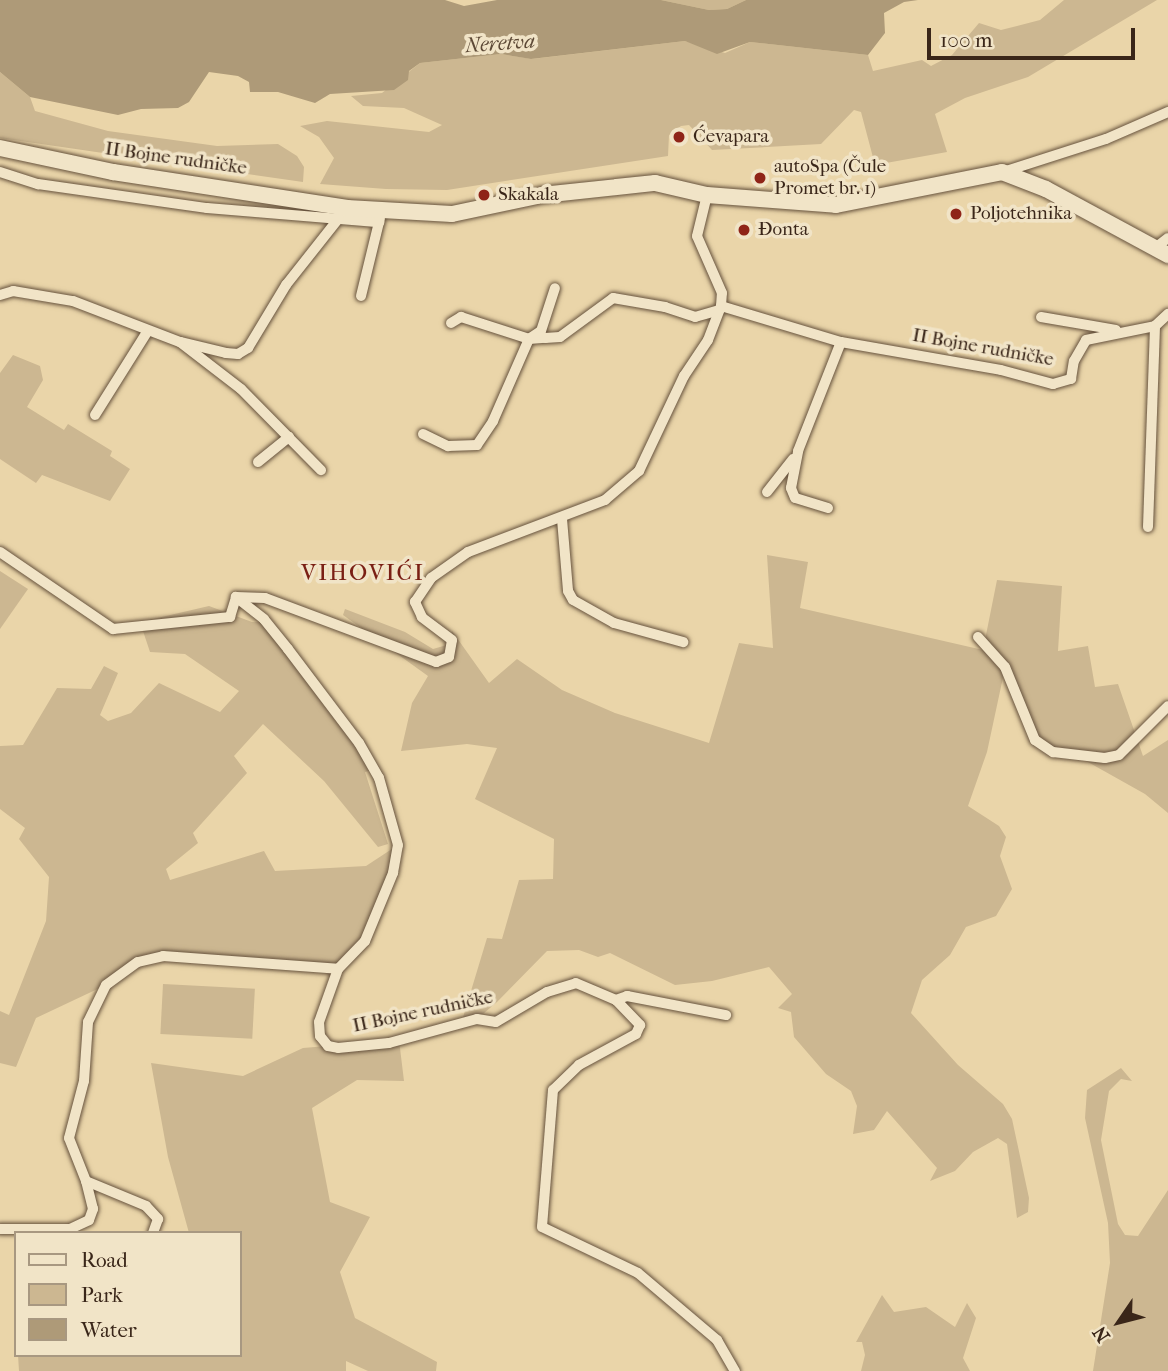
<!DOCTYPE html>
<html>
<head>
<meta charset="utf-8">
<style>
	body { margin:0 }
	#map { position:relative; width:1168px; height:1371px; overflow:hidden; background:#ead5a9; font-family:"IM FELL French Canon",serif }
	div>[style] { position:absolute }
	.green>* { inset:0; background:#ccb791; transform-origin:0 0 }
	.water>* { inset:0; background:#ae9a78 }
	.roads { filter:drop-shadow(0 0 2px #66523d) drop-shadow(0 0 2px #66523d) }
	.street>* { height:10px; margin:-5px; padding:0 5px; transform-origin:5px; border-radius:5px; background:#f1e4c7 }
	.secondary>* { height:16px; margin:-8px; padding:0 8px; transform-origin:8px; border-radius:8px; background:#f1e4c7 }
	.dots>* { width:19px; height:19px; translate:-50% -50%; box-sizing:border-box; border:4px solid #f1e4c7; border-radius:50% }
	span { translate:-50% -50%; white-space:nowrap; text-align:center; line-height:1.15; -webkit-text-stroke:7px #f1e4c7; paint-order:stroke }
	.poi-label { font-size:19px; color:#3a2619 }
	.left { translate:0 -50%; text-align:left }
	.street-label { font-size:19px; color:#3a2619 }
	.water-label { font-size:21px; color:#5d4936; font-style:italic }
	.quarter-label { font-size:23px; color:#7a1f14; letter-spacing:2px }
	.legend { position:absolute; left:14px; top:1231px; width:228px; height:126px; box-sizing:border-box; background:#f1e4c7; border:2px solid #a89881; margin:0; padding:9px 12px; list-style:none; font-size:21px; color:#3a2619 }
	.legend li { display:flex; align-items:center; gap:14px; height:35px }
	.legend b { width:35px; border:2px solid #a89881 }
	.north { position:absolute; left:1084px; top:1287px; width:70px; height:70px; -webkit-text-stroke:5px #f1e4c7; paint-order:stroke; rotate:235deg; font-size:19px; font-weight:700; line-height:28px; text-align:center; color:#3a2619 }
	.north::after { content:''; display:block; margin:auto; width:24px; height:32px; background:#3a2619; clip-path:polygon(50% 0,100% 100%,50% 72%,0 100%) }
	.scale { position:absolute; left:927px; top:28px; width:208px; height:32px; box-sizing:border-box; border:4px solid #3a2619; border-top:0; padding-left:9px; font-size:21px; line-height:24px; white-space:nowrap; color:#3a2619; -webkit-text-stroke:5px #f1e4c7; paint-order:stroke }
</style>
</head>
<body>
<div id="map">
	<div class="green">
		<div style="clip-path:polygon(661px 0,746px 0,727px 9px,709px 10px)"></div>
		<div style="clip-path:polygon(1064px 0,1157px 0,1028px 77px,965px 98px,935px 114px,947px 152px,875px 165px,861px 112px,854px 110px,821px 144px,712px 150px,689px 125px,681px 126px,669px 135px,668px 156px,447px 190px,386px 189px,320px 184px,334px 158px,319px 137px,300px 126px,327px 121px,429px 132px,442px 125px,404px 108px,363px 106px,351px 96px,382px 93px,420px 63px,501px 54px,532px 59px,685px 41px,725px 53px,750px 42px,868px 55px,873px 71px,922px 60px,931px 66px,952px 55px,979px 23px,1001px 30px,1017px 26px,1040px 20px)"></div>
		<div style="clip-path:polygon(0 72px,30px 97px,35px 111px,108px 131px,217px 146px,278px 144px,297px 156px,304px 167px,303px 182px,0 138px)"></div>
		<div style="clip-path:polygon(13px 355px,40px 366px,43px 380px,27px 407px,64px 430px,68px 424px,112px 451px,110px 456px,130px 469px,110px 501px,42px 475px,36px 483px,0 459px,0 373px)"></div>
		<div style="clip-path:polygon(767px 555px,808px 562px,800px 608px,983px 650px,997px 580px,1062px 586px,1058px 651px,1088px 646px,1095px 687px,1118px 684px,1143px 756px,1168px 740px,1168px 813px,1145px 794px,1079px 757px,1035px 740px,1005px 668px,987px 752px,968px 806px,999px 826px,1006px 837px,1000px 856px,1012px 889px,996px 916px,966px 927px,950px 955px,922px 980px,911px 1013px,958px 1065px,1003px 1104px,1012px 1119px,1029px 1198px,1028px 1212px,1017px 1218px,1007px 1144px,998px 1138px,973px 1152px,955px 1171px,930px 1181px,937px 1168px,887px 1111px,874px 1130px,853px 1134px,857px 1106px,851px 1091px,826px 1074px,794px 1037px,791px 1012px,778px 1008px,792px 994px,769px 967px,712px 981px,675px 985px,610px 953px,598px 957px,579px 950px,547px 951px,497px 1002px,477px 1019px,461px 1024px,487px 938px,502px 939px,519px 880px,553px 879px,554px 839px,475px 799px,497px 748px,467px 744px,401px 751px,412px 703px,428px 676px,343px 615px,345px 609px,405px 632px,433px 649px,447px 645px,452px 631px,489px 683px,517px 659px,562px 690px,615px 713px,709px 743px,739px 643px,773px 648px)"></div>
		<div style="clip-path:polygon(0 571px,28px 589px,0 629px)"></div>
		<div style="clip-path:polygon(209px 606px,252px 622px,274px 623px,376px 769px,365px 772px,388px 844px,378px 847px,324px 781px,263px 724px,234px 756px,247px 773px,193px 833px,198px 843px,166px 869px,170px 880px,264px 851px,275px 871px,366px 866px,398px 845px,366px 947px,341px 966px,148px 958px,106px 985px,36px 1018px,16px 1067px,0 1063px,0 1011px,9px 1015px,46px 921px,49px 877px,19px 839px,25px 828px,0 809px,0 746px,23px 745px,57px 688px,91px 689px,104px 666px,118px 673px,100px 715px,108px 721px,131px 713px,159px 683px,220px 712px,239px 691px,185px 654px,150px 652px,140px 622px)"></div>
		<div style="left:163px;top:984px;width:92px;height:50px;rotate:3deg"></div>
		<div style="clip-path:polygon(399px 1040px,404px 1081px,357px 1080px,312px 1108px,330px 1202px,370px 1217px,340px 1272px,355px 1318px,437px 1362px,436px 1371px,368px 1371px,346px 1361px,346px 1371px,19px 1371px,18px 1355px,240px 1355px,240px 1233px,189px 1233px,168px 1157px,151px 1063px,243px 1076px,303px 1048px)"></div>
		<div style="clip-path:polygon(1121px 1068px,1132px 1081px,1121px 1079px,1109px 1091px,1101px 1140px,1118px 1224px,1125px 1235px,1138px 1236px,1168px 1190px,1168px 1371px,1093px 1371px,1110px 1263px,1108px 1223px,1085px 1118px,1087px 1090px)"></div>
		<div style="clip-path:polygon(882px 1295px,894px 1312px,926px 1307px,955px 1327px,967px 1303px,976px 1318px,963px 1358px,970px 1371px,861px 1371px,865px 1355px,862px 1342px,856px 1342px)"></div>
	</div>
	<div class="water">
		<div style="clip-path:polygon(0 0,445px 0,464px 6px,497px 0,661px 0,709px 10px,727px 9px,746px 0,918px 0,904px 2px,884px 13px,885px 33px,868px 55px,750px 42px,717px 54px,685px 41px,531px 59px,501px 54px,420px 63px,409px 71px,408px 80px,394px 90px,330px 94px,315px 103px,278px 92px,250px 92px,249px 82px,238px 76px,209px 72px,189px 102px,178px 108px,141px 109px,118px 115px,30px 97px,0 72px)"></div>
	</div>
	<div class="roads">
		<div class="street">
			<div style="left:0;top:172px;width:40px;rotate:18deg"></div>
			<div style="left:38px;top:184px;width:171px;rotate:8.1deg"></div>
			<div style="left:207px;top:208px;width:173px;rotate:4.7deg"></div>
			<div style="left:1003px;top:172px;width:108px;rotate:-17.8deg"></div>
			<div style="left:1106px;top:139px;width:68px;rotate:-23.5deg"></div>
			<div style="left:1155px;top:248px;width:16px;rotate:-38deg"></div>
			<div style="left:0;top:295px;width:14px;rotate:-17deg"></div>
			<div style="left:13px;top:291px;width:61px;rotate:9.5deg"></div>
			<div style="left:73px;top:301px;width:115px;rotate:21deg"></div>
			<div style="left:180px;top:342px;width:77px;rotate:37.6deg"></div>
			<div style="left:241px;top:389px;width:114px;rotate:45.4deg"></div>
			<div style="left:361px;top:296px;width:80px;rotate:-76.3deg"></div>
			<div style="left:721px;top:306px;width:125px;rotate:16.7deg"></div>
			<div style="left:841px;top:342px;width:162px;rotate:9.9deg"></div>
			<div style="left:1001px;top:370px;width:54px;rotate:15.1deg"></div>
			<div style="left:1053px;top:384px;width:19px;rotate:-16deg"></div>
			<div style="left:1071px;top:379px;width:18px;rotate:-81deg"></div>
			<div style="left:1074px;top:361px;width:24px;rotate:-60deg"></div>
			<div style="left:1086px;top:340px;width:70px;rotate:-11.5deg"></div>
			<div style="left:1155px;top:326px;width:18px;rotate:-43deg"></div>
			<div style="left:1041px;top:317px;width:76px;rotate:9.8deg"></div>
			<div style="left:451px;top:323px;width:12px;rotate:-31deg"></div>
			<div style="left:461px;top:317px;width:71px;rotate:17.9deg"></div>
			<div style="left:529px;top:339px;width:16px;rotate:-4deg"></div>
			<div style="left:545px;top:338px;width:15px;rotate:-4deg"></div>
			<div style="left:560px;top:337px;width:66px;rotate:-36.3deg"></div>
			<div style="left:613px;top:298px;width:53px;rotate:9.8deg"></div>
			<div style="left:665px;top:307px;width:32px;rotate:18deg"></div>
			<div style="left:695px;top:317px;width:25px;rotate:-16deg"></div>
			<div style="left:181px;top:342px;width:46px;rotate:13.7deg"></div>
			<div style="left:226px;top:353px;width:12px;rotate:5deg"></div>
			<div style="left:238px;top:354px;width:12px;rotate:-31deg"></div>
			<div style="left:248px;top:348px;width:74px;rotate:-58.9deg"></div>
			<div style="left:286px;top:285px;width:85px;rotate:-51.7deg"></div>
			<div style="left:95px;top:415px;width:98px;rotate:-57.9deg"></div>
			<div style="left:423px;top:434px;width:28px;rotate:26deg"></div>
			<div style="left:448px;top:446px;width:29px;rotate:-2deg"></div>
			<div style="left:477px;top:445px;width:29px;rotate:-56deg"></div>
			<div style="left:493px;top:421px;width:90px;rotate:-66.3deg"></div>
			<div style="left:529px;top:339px;width:14px;rotate:-34deg"></div>
			<div style="left:541px;top:331px;width:45px;rotate:-72deg"></div>
			<div style="left:258px;top:462px;width:40px;rotate:-39deg"></div>
			<div style="left:767px;top:492px;width:42px;rotate:-51.8deg"></div>
			<div style="left:828px;top:508px;width:34px;rotate:-163deg"></div>
			<div style="left:795px;top:498px;width:11px;rotate:-112deg"></div>
			<div style="left:791px;top:488px;width:38px;rotate:-79deg"></div>
			<div style="left:798px;top:451px;width:117px;rotate:-68.5deg"></div>
			<div style="left:562px;top:519px;width:72px;rotate:85.2deg"></div>
			<div style="left:568px;top:591px;width:10px;rotate:61deg"></div>
			<div style="left:573px;top:600px;width:47px;rotate:29.3deg"></div>
			<div style="left:614px;top:623px;width:72px;rotate:15.4deg"></div>
			<div style="left:1148px;top:527px;width:201px;rotate:-88deg"></div>
			<div style="left:0;top:552px;width:137px;rotate:34.3deg"></div>
			<div style="left:113px;top:629px;width:118px;rotate:-5.9deg"></div>
			<div style="left:230px;top:617px;width:21px;rotate:-73deg"></div>
			<div style="left:978px;top:637px;width:40px;rotate:48deg"></div>
			<div style="left:1005px;top:667px;width:79px;rotate:67.7deg"></div>
			<div style="left:1035px;top:740px;width:22px;rotate:34deg"></div>
			<div style="left:1053px;top:752px;width:52px;rotate:6.6deg"></div>
			<div style="left:1105px;top:758px;width:14px;rotate:-12deg"></div>
			<div style="left:1119px;top:755px;width:69px;rotate:-45deg"></div>
			<div style="left:338px;top:969px;width:56px;rotate:109.7deg"></div>
			<div style="left:319px;top:1022px;width:14px;rotate:86deg"></div>
			<div style="left:320px;top:1036px;width:13px;rotate:51deg"></div>
			<div style="left:328px;top:1046px;width:10px;rotate:11deg"></div>
			<div style="left:338px;top:1048px;width:51px;rotate:-5.6deg"></div>
			<div style="left:389px;top:1043px;width:91px;rotate:-15.3deg"></div>
			<div style="left:477px;top:1019px;width:19px;rotate:9deg"></div>
			<div style="left:496px;top:1022px;width:59px;rotate:-30.5deg"></div>
			<div style="left:547px;top:992px;width:30px;rotate:-17deg"></div>
			<div style="left:576px;top:983px;width:43px;rotate:23deg"></div>
			<div style="left:616px;top:1000px;width:35px;rotate:46deg"></div>
			<div style="left:640px;top:1025px;width:10px;rotate:114deg"></div>
			<div style="left:636px;top:1034px;width:65px;rotate:151.5deg"></div>
			<div style="left:579px;top:1065px;width:36px;rotate:136deg"></div>
			<div style="left:553px;top:1090px;width:137px;rotate:94.6deg"></div>
			<div style="left:542px;top:1227px;width:106px;rotate:25.6deg"></div>
			<div style="left:638px;top:1273px;width:104px;rotate:40.3deg"></div>
			<div style="left:717px;top:1340px;width:36px;rotate:60deg"></div>
			<div style="left:616px;top:1000px;width:12px;rotate:-20deg"></div>
			<div style="left:627px;top:996px;width:101px;rotate:10.9deg"></div>
			<div style="left:86px;top:1181px;width:65px;rotate:22.6deg"></div>
			<div style="left:146px;top:1206px;width:18px;rotate:47deg"></div>
			<div style="left:158px;top:1219px;width:15px;rotate:110deg"></div>
			<div style="left:0;top:1229px;width:70px"></div>
			<div style="left:70px;top:1229px;width:21px;rotate:-25deg"></div>
			<div style="left:89px;top:1220px;width:12px;rotate:-70deg"></div>
			<div style="left:93px;top:1209px;width:29px;rotate:-104deg"></div>
			<div style="left:86px;top:1181px;width:46px;rotate:-111.6deg"></div>
			<div style="left:69px;top:1138px;width:59px;rotate:-75.3deg"></div>
			<div style="left:84px;top:1081px;width:59px;rotate:-86.1deg"></div>
			<div style="left:88px;top:1022px;width:41px;rotate:-64.1deg"></div>
			<div style="left:106px;top:985px;width:39px;rotate:-36deg"></div>
			<div style="left:138px;top:962px;width:26px;rotate:-13deg"></div>
			<div style="left:163px;top:956px;width:175px;rotate:4.2deg"></div>
			<div style="left:338px;top:969px;width:39px;rotate:-46deg"></div>
			<div style="left:365px;top:941px;width:74px;rotate:-67.6deg"></div>
			<div style="left:393px;top:873px;width:28px;rotate:-80deg"></div>
			<div style="left:398px;top:845px;width:70px;rotate:-105.8deg"></div>
			<div style="left:379px;top:778px;width:40px;rotate:-119.7deg"></div>
			<div style="left:359px;top:743px;width:118px;rotate:-127.1deg"></div>
			<div style="left:288px;top:649px;width:38px;rotate:-129deg"></div>
			<div style="left:264px;top:619px;width:36px;rotate:-142deg"></div>
			<div style="left:236px;top:597px;width:29px;rotate:2deg"></div>
			<div style="left:265px;top:598px;width:183px;rotate:20.5deg"></div>
			<div style="left:436px;top:662px;width:14px;rotate:-21deg"></div>
			<div style="left:449px;top:657px;width:17px;rotate:-80deg"></div>
			<div style="left:452px;top:640px;width:38px;rotate:-143deg"></div>
			<div style="left:422px;top:617px;width:17px;rotate:-115deg"></div>
			<div style="left:415px;top:602px;width:29px;rotate:-56deg"></div>
			<div style="left:431px;top:578px;width:45px;rotate:-35.1deg"></div>
			<div style="left:468px;top:552px;width:147px;rotate:-20.8deg"></div>
			<div style="left:605px;top:500px;width:45px;rotate:-40.5deg"></div>
			<div style="left:639px;top:471px;width:105px;rotate:-64.7deg"></div>
			<div style="left:684px;top:376px;width:43px;rotate:-56.3deg"></div>
			<div style="left:708px;top:340px;width:36px;rotate:-69deg"></div>
			<div style="left:721px;top:306px;width:13px;rotate:-86deg"></div>
			<div style="left:722px;top:293px;width:62px;rotate:-113.7deg"></div>
			<div style="left:697px;top:236px;width:42px;rotate:-76.3deg"></div>
		</div>
		<div class="secondary">
			<div style="left:0;top:148px;width:116px;rotate:12deg"></div>
			<div style="left:113px;top:172px;width:237px;rotate:8.7deg"></div>
			<div style="left:347px;top:208px;width:105px;rotate:3.3deg"></div>
			<div style="left:452px;top:214px;width:92px;rotate:-11.9deg"></div>
			<div style="left:542px;top:195px;width:114px;rotate:-6.1deg"></div>
			<div style="left:655px;top:183px;width:53px;rotate:13deg"></div>
			<div style="left:707px;top:195px;width:129px;rotate:4.4deg"></div>
			<div style="left:836px;top:205px;width:169px;rotate:-11.2deg"></div>
			<div style="left:1002px;top:172px;width:47px;rotate:21.1deg"></div>
			<div style="left:1046px;top:189px;width:139px;rotate:28.4deg"></div>
		</div>
	</div>
	<div class="dots">
		<div style="left:679px;top:137px;background:#8f2418"></div>
		<div style="left:760px;top:178px;background:#8f2418"></div>
		<div style="left:484px;top:195px;background:#8f2418"></div>
		<div style="left:956px;top:214px;background:#8f2418"></div>
		<div style="left:744px;top:230px;background:#8f2418"></div>
	</div>
	<div class="poi-label">
		<span class="left" style="left:693px;top:137px">Ćevapara</span>
		<span class="left" style="left:774px;top:178px">autoSpa (Čule<br>Promet br. 1)</span>
		<span class="left" style="left:498px;top:195px">Skakala</span>
		<span class="left" style="left:970px;top:214px">Poljotehnika</span>
		<span class="left" style="left:758px;top:230px">Đonta</span>
	</div>
	<div class="street-label">
		<span style="left:176px;top:159px;rotate:8deg">II Bojne rudničke</span>
		<span style="left:983px;top:348px;rotate:10deg">II Bojne rudničke</span>
		<span style="left:423px;top:1012px;rotate:-12deg">II Bojne rudničke</span>
	</div>
	<div class="water-label">
		<span style="left:500px;top:43px;rotate:-4deg">Neretva</span>
	</div>
	<div class="quarter-label">
		<span style="left:363px;top:573px">VIHOVIĆI</span>
	</div>
	<ul class="legend">
	<li><b style="height:9px;background:#f1e4c7"></b>Road</li>
	<li><b style="height:19px;background:#ccb791"></b>Park</li>
	<li><b style="height:19px;background:#ae9a78"></b>Water</li>
	</ul>
	<div class="north">N</div>
	<div class="scale">100 m</div>
</div>
</body>
</html>
